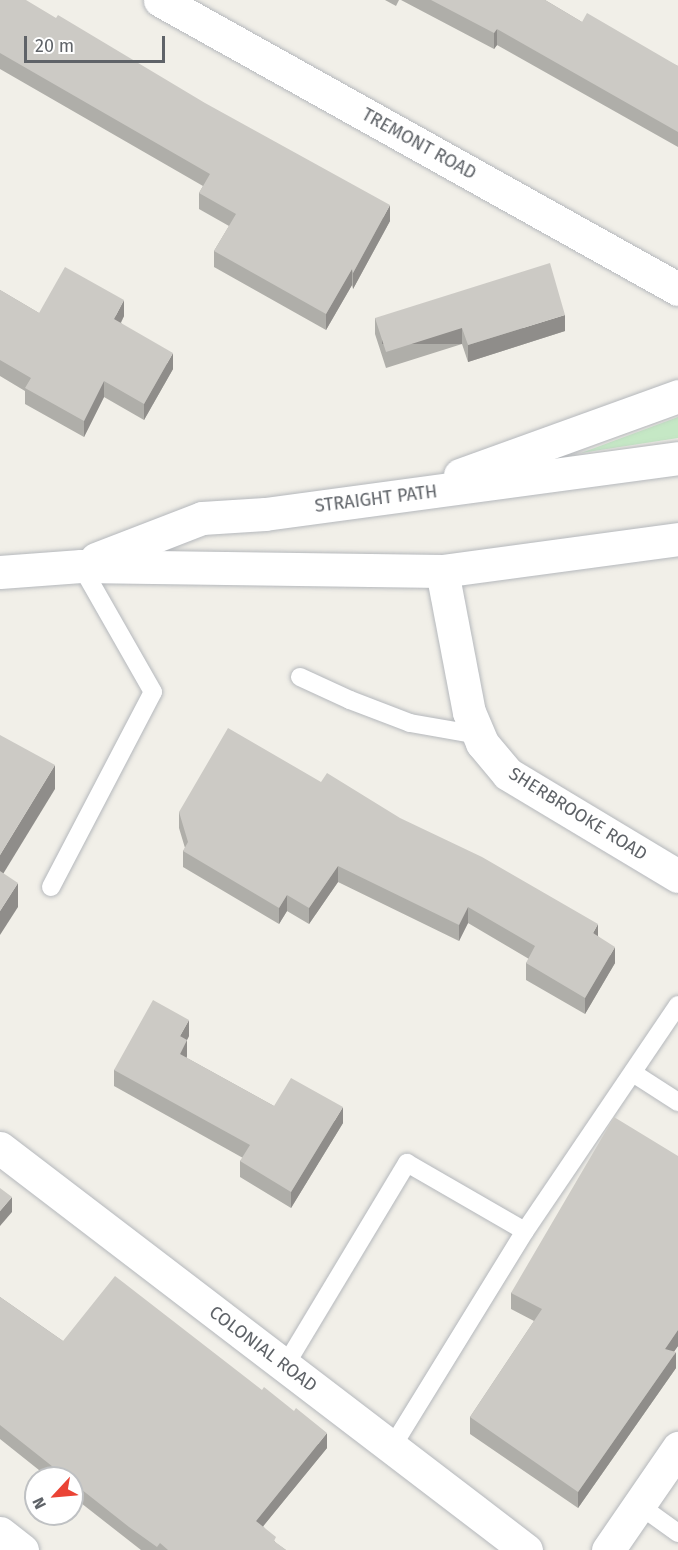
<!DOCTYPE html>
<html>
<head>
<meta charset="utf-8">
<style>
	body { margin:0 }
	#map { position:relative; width:678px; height:1550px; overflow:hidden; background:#f1efe8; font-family:"Fira Sans",sans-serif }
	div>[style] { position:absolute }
	.green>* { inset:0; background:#c5e8c5 }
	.roads { filter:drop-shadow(0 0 2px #b5b8bc) drop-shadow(0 0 2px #b5b8bc) }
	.lane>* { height:18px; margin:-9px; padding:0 9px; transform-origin:9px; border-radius:9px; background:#fff }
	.street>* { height:33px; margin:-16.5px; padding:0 16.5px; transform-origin:16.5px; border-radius:16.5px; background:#fff }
	.secondary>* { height:33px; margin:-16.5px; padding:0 16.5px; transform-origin:16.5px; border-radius:16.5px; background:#fff }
	.wall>* { inset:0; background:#afaea9 }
	.shaded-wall>* { inset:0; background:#8f8d8a; transform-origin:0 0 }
	.building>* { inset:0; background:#cccac5 }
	span { translate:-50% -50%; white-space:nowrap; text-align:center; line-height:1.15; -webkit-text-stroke:4.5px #fff; paint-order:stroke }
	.street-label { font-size:18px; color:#5f6368 }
	.north { position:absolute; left:24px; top:1466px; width:60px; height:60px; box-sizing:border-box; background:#fff; border:2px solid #bfc1c3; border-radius:50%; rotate:244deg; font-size:16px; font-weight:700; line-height:24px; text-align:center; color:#5f6368 }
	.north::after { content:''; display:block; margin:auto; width:21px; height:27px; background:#ea4335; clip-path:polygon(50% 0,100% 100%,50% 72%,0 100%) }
	.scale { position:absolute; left:24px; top:36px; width:141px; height:27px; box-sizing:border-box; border:3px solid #5f6368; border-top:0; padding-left:8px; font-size:18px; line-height:21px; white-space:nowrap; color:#5f6368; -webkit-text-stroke:4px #fff; paint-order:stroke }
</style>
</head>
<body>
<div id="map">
	<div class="green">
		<div style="clip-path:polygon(678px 417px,678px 438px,581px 453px)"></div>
	</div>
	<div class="roads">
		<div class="lane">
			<div style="left:300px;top:677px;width:55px;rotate:24.7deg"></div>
			<div style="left:350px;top:700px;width:64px;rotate:21deg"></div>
			<div style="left:410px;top:723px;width:69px;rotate:10deg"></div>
			<div style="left:51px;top:887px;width:220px;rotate:-62.4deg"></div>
			<div style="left:153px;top:692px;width:145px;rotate:-119.7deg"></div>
			<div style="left:633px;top:1073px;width:54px;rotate:32.8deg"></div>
			<div style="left:285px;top:1366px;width:237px;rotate:-59deg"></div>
			<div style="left:407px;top:1163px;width:136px;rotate:30deg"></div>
			<div style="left:392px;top:1447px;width:254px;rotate:-58.4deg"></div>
			<div style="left:525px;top:1231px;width:273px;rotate:-55.9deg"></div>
			<div style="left:639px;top:1505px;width:48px;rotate:35.7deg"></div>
		</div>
		<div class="street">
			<div style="left:160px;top:0;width:593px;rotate:29.16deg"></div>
			<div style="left:442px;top:571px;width:144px;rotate:79.2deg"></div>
			<div style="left:469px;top:712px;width:34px;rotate:67deg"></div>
			<div style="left:482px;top:743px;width:40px;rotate:50deg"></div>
			<div style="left:508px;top:774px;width:198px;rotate:31deg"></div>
			<div style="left:0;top:1148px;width:662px;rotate:37.39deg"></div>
			<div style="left:0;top:1533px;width:28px;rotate:38deg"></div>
		</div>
		<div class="secondary">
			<div style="left:460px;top:475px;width:232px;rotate:-19.9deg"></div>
			<div style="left:96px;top:559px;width:114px;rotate:-21.1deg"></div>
			<div style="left:202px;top:518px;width:63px;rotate:-3.6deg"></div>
			<div style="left:265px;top:514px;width:417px;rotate:-7.7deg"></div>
			<div style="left:0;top:572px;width:81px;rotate:-4.2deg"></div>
			<div style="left:81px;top:566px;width:361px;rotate:0.8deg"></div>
			<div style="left:442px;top:571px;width:238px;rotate:-7.7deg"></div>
			<div style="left:608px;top:1550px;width:124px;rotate:-55.5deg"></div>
		</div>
	</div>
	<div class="wall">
		<div style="clip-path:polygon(0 0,390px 221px,353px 289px,352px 285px,326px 330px,214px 267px,214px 251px,229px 226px,199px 209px,199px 193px,203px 186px,0 69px)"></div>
		<div style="clip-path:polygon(385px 0,399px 0,396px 6px)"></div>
		<div style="clip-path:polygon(401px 0,545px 0,582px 22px,678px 66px,678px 147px,497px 45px,494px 49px)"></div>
		<div style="clip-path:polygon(0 290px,39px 313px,124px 316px,121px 323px,173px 369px,144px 420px,104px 397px,84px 437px,25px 404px,25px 391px,0 376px)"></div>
		<div style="clip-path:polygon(375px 318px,565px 331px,468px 362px,462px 344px,386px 368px,375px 334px)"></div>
		<div style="clip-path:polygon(321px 782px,598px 936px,615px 963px,585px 1014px,526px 980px,526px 963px,529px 959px,468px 923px,459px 941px,338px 882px,309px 924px,287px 911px,279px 924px,183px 867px,183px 851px,185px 848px,179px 828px,179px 812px)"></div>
		<div style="clip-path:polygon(189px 1036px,187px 1040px,187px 1058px,274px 1106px,343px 1123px,291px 1208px,240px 1177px,240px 1161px,243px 1158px,114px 1086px,114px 1070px)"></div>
		<div style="clip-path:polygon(678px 1156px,678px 1346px,674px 1351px,676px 1368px,578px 1508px,470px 1434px,470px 1417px,534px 1321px,511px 1309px,511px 1293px)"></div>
		<div style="clip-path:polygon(0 1297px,63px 1341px,327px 1448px,263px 1526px,276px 1543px,286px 1550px,141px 1550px,72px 1496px,72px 1478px,49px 1478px,0 1439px)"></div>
	</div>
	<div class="shaded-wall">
		<div style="clip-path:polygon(497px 29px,497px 45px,494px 49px,494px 33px)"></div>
		<div style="clip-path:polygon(390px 205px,390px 221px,353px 289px,353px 273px)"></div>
		<div style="clip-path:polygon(352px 269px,352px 285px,326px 330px,326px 314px)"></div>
		<div style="clip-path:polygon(124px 300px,124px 316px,114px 335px,114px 319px)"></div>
		<div style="clip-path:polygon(565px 315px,565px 331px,468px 362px,468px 345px)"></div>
		<div style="left:462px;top:328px;width:16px;height:80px;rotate:90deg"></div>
		<div style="clip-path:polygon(173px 353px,173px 369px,144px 420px,144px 404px)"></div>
		<div style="clip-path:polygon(104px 381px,104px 397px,84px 437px,84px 421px)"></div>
		<div style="clip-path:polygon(55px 765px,55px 789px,0 879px,0 855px)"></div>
		<div style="clip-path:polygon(338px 866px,338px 882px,309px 924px,309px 908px)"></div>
		<div style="clip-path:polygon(18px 883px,18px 907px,0 935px,0 911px)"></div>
		<div style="clip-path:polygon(287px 895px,287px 911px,279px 924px,279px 908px)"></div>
		<div style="clip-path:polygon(468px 907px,468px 923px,459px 941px,459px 925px)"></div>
		<div style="clip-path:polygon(598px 924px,598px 940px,593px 933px)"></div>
		<div style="clip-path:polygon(615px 947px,615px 963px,585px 1014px,585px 998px)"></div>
		<div style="clip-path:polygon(189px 1020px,189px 1036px,180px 1053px,180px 1036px)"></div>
		<div style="clip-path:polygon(187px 1040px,187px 1056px,180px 1070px,180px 1054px)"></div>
		<div style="clip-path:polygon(343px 1107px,343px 1123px,291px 1208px,291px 1192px)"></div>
		<div style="clip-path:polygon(12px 1197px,12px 1212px,0 1226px,0 1211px)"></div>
		<div style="clip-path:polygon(678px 1330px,678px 1346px,665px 1365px,665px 1349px)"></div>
		<div style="clip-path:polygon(676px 1352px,676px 1368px,578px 1508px,578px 1492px)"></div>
		<div style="clip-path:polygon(327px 1433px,327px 1448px,256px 1535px,256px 1521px)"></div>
	</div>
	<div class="building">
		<div style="clip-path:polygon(0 0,26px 0,56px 18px,58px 15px,205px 103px,390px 205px,353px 273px,352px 269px,326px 314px,214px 251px,236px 214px,199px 193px,210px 174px,0 53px)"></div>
		<div style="clip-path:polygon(431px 0,545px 0,582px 22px,587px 13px,678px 66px,678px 132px,497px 29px,494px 33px)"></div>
		<div style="clip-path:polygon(550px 263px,565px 315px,468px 345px,462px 328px,386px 352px,375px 318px)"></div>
		<div style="clip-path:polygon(65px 267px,124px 300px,114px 319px,173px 353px,144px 404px,104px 381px,84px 421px,25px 388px,31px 378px,0 360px,0 290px,39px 313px)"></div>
		<div style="clip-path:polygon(228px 728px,321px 782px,327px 773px,400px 818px,482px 857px,598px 924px,593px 933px,615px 947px,585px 998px,526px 963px,535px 946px,468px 907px,459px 925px,338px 866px,309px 908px,287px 895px,279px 908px,183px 851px,188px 842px,179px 812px)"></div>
		<div style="clip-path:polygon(0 735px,55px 765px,0 855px)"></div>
		<div style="clip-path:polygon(0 871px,18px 883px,0 911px)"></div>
		<div style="clip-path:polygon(153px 1000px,189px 1020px,180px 1036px,187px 1040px,180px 1054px,274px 1106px,291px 1078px,343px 1107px,291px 1192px,240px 1161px,250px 1145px,114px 1070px)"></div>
		<div style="clip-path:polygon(614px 1117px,678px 1156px,678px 1330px,665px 1349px,676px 1352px,578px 1492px,470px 1417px,542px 1309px,511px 1293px)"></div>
		<div style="clip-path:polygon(0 1188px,12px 1197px,0 1211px)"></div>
		<div style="clip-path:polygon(115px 1276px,262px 1390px,264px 1387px,294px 1411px,296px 1408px,327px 1433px,256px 1521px,276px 1537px,274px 1541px,286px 1550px,168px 1550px,160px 1543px,157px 1547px,129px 1527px,72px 1482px,72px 1478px,67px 1478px,0 1425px,0 1297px,63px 1341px)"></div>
	</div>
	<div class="street-label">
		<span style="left:419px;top:144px;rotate:29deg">TREMONT ROAD</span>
		<span style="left:376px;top:499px;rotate:-7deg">STRAIGHT PATH</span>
		<span style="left:578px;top:814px;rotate:32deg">SHERBROOKE ROAD</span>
		<span style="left:263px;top:1349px;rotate:37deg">COLONIAL ROAD</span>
	</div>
	<div class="north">N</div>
	<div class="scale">20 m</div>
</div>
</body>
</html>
